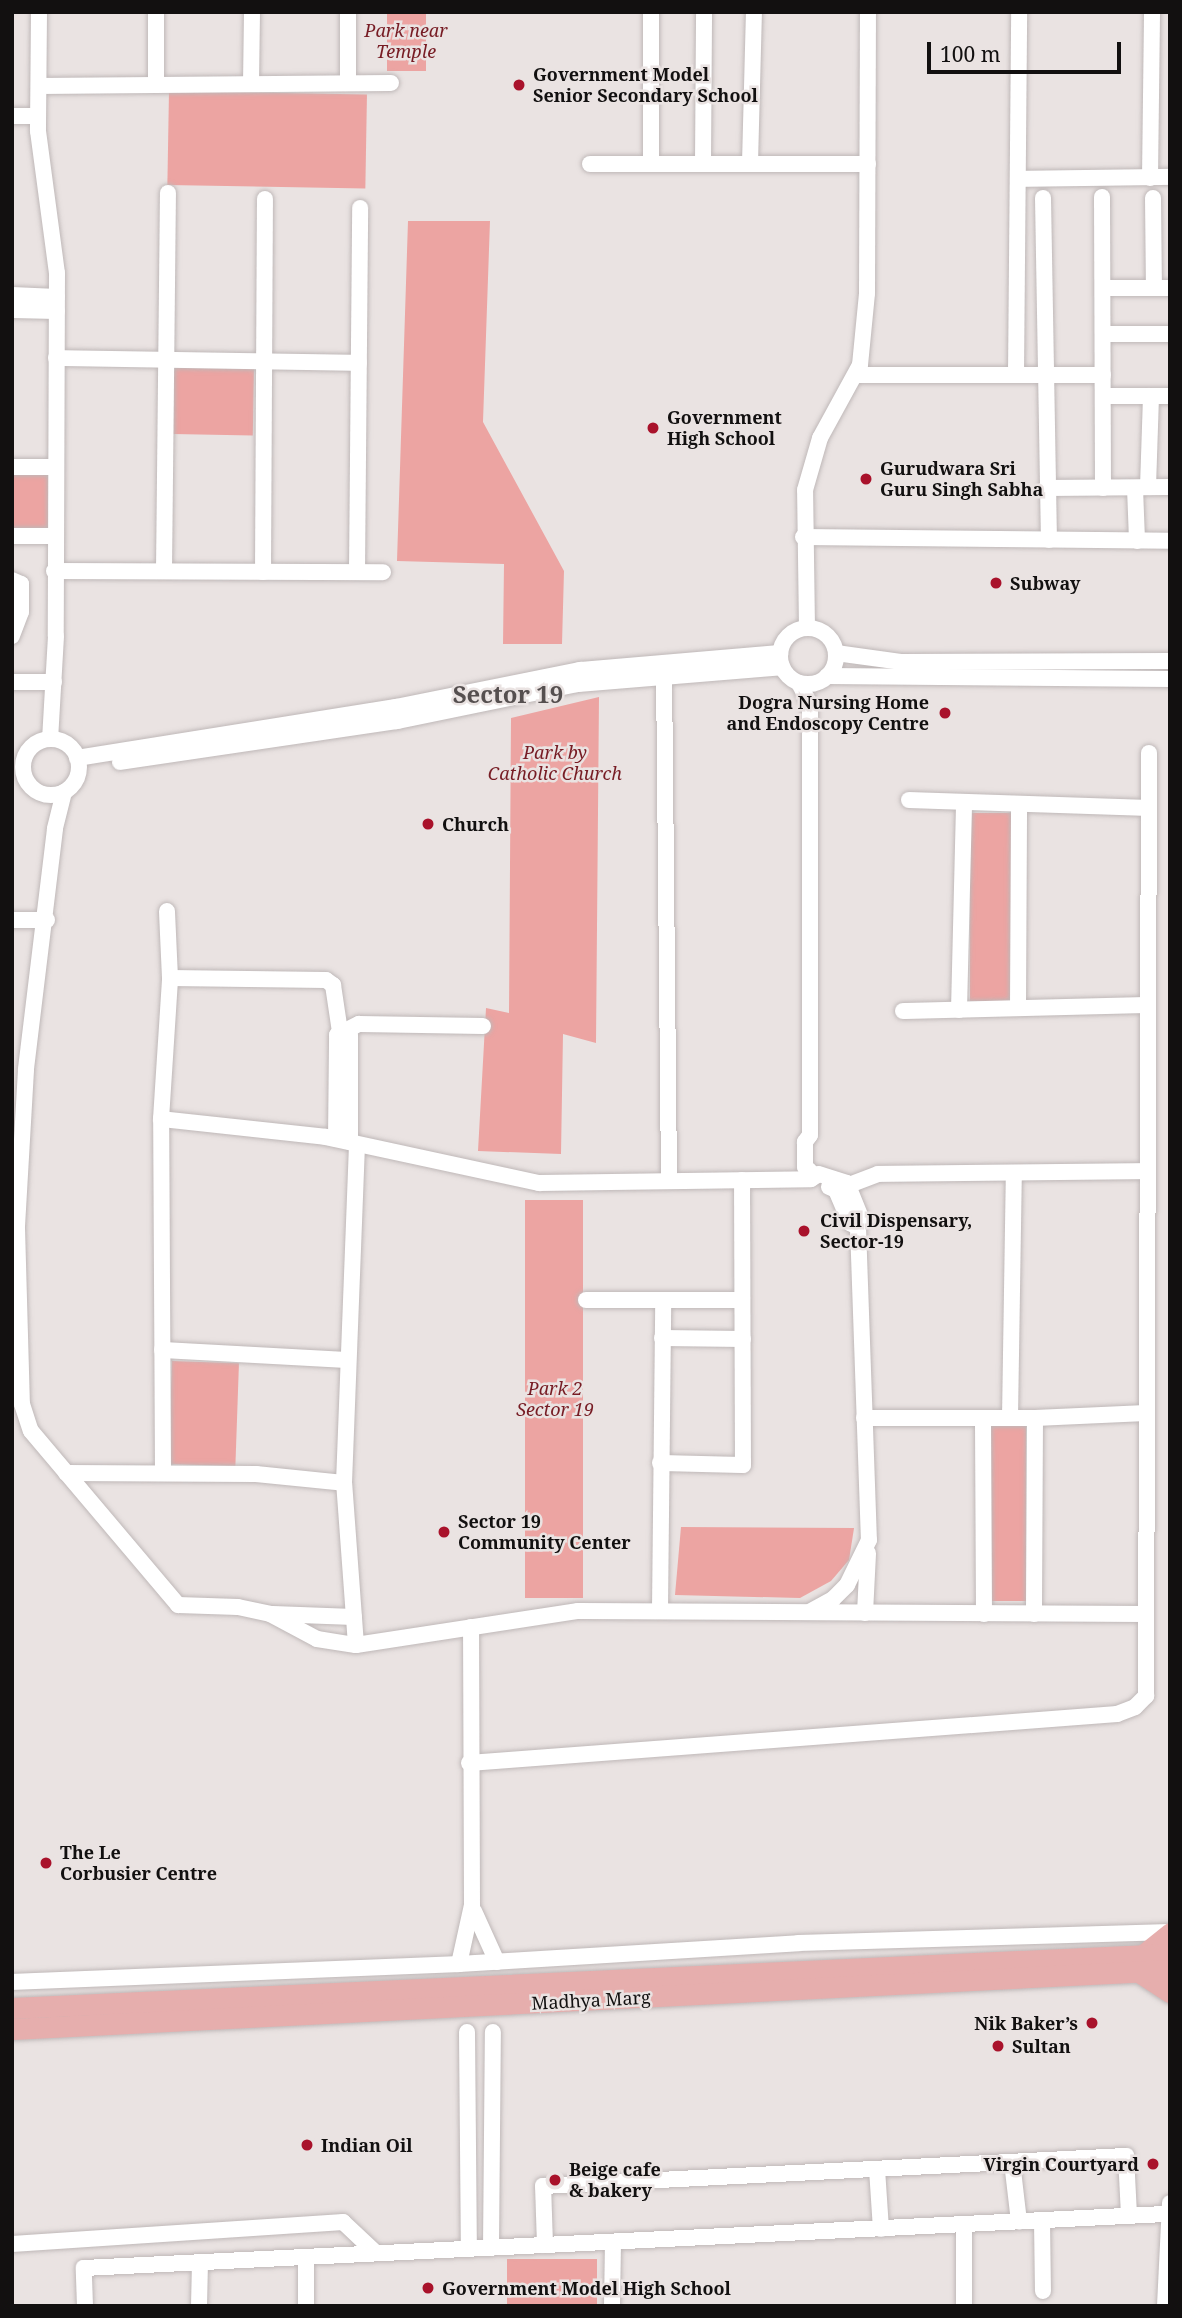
<!DOCTYPE html>
<html>
<head>
<meta charset="utf-8">
<style>
	body { margin:0 }
	#map { position:relative; width:1182px; height:2318px; overflow:hidden; background:#eae3e2; font-family:"Noto Serif",serif }
	div>[style] { position:absolute }
	.green>* { inset:0; background:#eca4a2; transform-origin:0 0 }
	.roads { filter:drop-shadow(0 0 2px #bfb8b8) drop-shadow(0 0 2px #bfb8b8) }
	.minor>* { height:16px; margin:-8px; padding:0 8px; transform-origin:8px; border-radius:8px; background:#fff }
	.minor>.ring { margin:-8px; padding:0; box-sizing:content-box; background:none; border:16px solid #fff; border-radius:50% }
	.major>* { height:21px; margin:-10.5px; padding:0 10.5px; transform-origin:10.5px; border-radius:10.5px; background:#e6aead }
	.dots>* { width:19px; height:19px; translate:-50% -50%; box-sizing:border-box; border:4px solid #eae3e2; border-radius:50% }
	span { translate:-50% -50%; white-space:nowrap; text-align:center; line-height:1.15; -webkit-text-stroke:5px #eae3e2; paint-order:stroke }
	.park-label { font-size:18px; color:#771c24; font-style:italic }
	.poi-label { font-size:18px; color:#121010; font-weight:700 }
	.left { translate:0 -50%; text-align:left }
	.right { translate:-100% -50%; text-align:right }
	.street-label { font-size:18px; color:#121010 }
	.district-label { font-size:24px; color:#554f4f; font-weight:700 }
	.frame { position:absolute; inset:0; border:14px solid #121010; pointer-events:none }
	.scale { position:absolute; left:927px; top:42px; width:194px; height:32px; box-sizing:border-box; border:4px solid #121010; border-top:0; padding-left:9px; font-size:21px; line-height:24px; white-space:nowrap; color:#121010; -webkit-text-stroke:5px #eae3e2; paint-order:stroke }
</style>
</head>
<body>
<div id="map">
	<div class="green">
		<div style="left:387px;top:12px;width:39px;height:59px"></div>
		<div style="left:169px;top:91px;width:198px;height:94px;rotate:1deg"></div>
		<div style="clip-path:polygon(408px 221px,490px 221px,483px 422px,564px 571px,562px 644px,503px 644px,504px 564px,397px 561px)"></div>
		<div style="left:174px;top:367px;width:80px;height:67px;rotate:1deg"></div>
		<div style="left:12px;top:474px;width:37px;height:55px"></div>
		<div style="clip-path:polygon(599px 697px,596px 1043px,563px 1034px,561px 1154px,478px 1151px,486px 1008px,509px 1013px,511px 718px)"></div>
		<div style="left:970px;top:813px;width:43px;height:188px"></div>
		<div style="left:583px;top:1200px;width:398px;height:58px;rotate:90deg"></div>
		<div style="left:172px;top:1361px;width:67px;height:103px;rotate:2deg"></div>
		<div style="left:990px;top:1425px;width:36px;height:176px"></div>
		<div style="clip-path:polygon(681px 1527px,854px 1528px,849px 1560px,831px 1581px,800px 1598px,675px 1595px)"></div>
		<div style="left:597px;top:2259px;width:47px;height:90px;rotate:90deg"></div>
	</div>
	<div class="roads">
		<div class="minor">
			<div style="left:39px;top:12px;width:119px;rotate:90.5deg"></div>
			<div style="left:38px;top:131px;width:143px;rotate:82.4deg"></div>
			<div style="left:57px;top:273px;width:363px;rotate:90.2deg"></div>
			<div style="left:56px;top:636px;width:103px;rotate:93.3deg"></div>
			<div style="left:651px;top:12px;width:151px;rotate:90deg"></div>
			<div style="left:348px;top:83px;width:71px;rotate:-90deg"></div>
			<div style="left:251px;top:84px;width:72px;rotate:-89.2deg"></div>
			<div style="left:156px;top:85px;width:73px;rotate:-90deg"></div>
			<div style="left:39px;top:86px;width:352px;rotate:-0.5deg"></div>
			<div style="left:12px;top:116px;width:26px"></div>
			<div style="left:703px;top:163px;width:151px;rotate:-89.6deg"></div>
			<div style="left:750px;top:163px;width:151px;rotate:-88.5deg"></div>
			<div style="left:590px;top:164px;width:278px"></div>
			<div style="left:1150px;top:178px;width:166px;rotate:-89.3deg"></div>
			<div style="left:1018px;top:179px;width:152px;rotate:-0.8deg"></div>
			<div style="left:1102px;top:197px;width:291px;rotate:89.8deg"></div>
			<div style="left:1043px;top:198px;width:342px;rotate:89deg"></div>
			<div style="left:1153px;top:198px;width:90px;rotate:89.4deg"></div>
			<div style="left:1103px;top:288px;width:67px"></div>
			<div style="left:12px;top:295px;width:45px;rotate:2.5deg"></div>
			<div style="left:12px;top:310px;width:45px;rotate:1.3deg"></div>
			<div style="left:1103px;top:334px;width:67px"></div>
			<div style="left:56px;top:358px;width:303px;rotate:0.9deg"></div>
			<div style="left:856px;top:375px;width:247px"></div>
			<div style="left:1016px;top:375px;width:363px;rotate:-89.5deg"></div>
			<div style="left:1104px;top:396px;width:66px"></div>
			<div style="left:12px;top:467px;width:43px"></div>
			<div style="left:1148px;top:487px;width:91px;rotate:-88.1deg"></div>
			<div style="left:1046px;top:488px;width:124px;rotate:-0.5deg"></div>
			<div style="left:1135px;top:488px;width:53px;rotate:87.8deg"></div>
			<div style="left:12px;top:536px;width:42px"></div>
			<div style="left:803px;top:537px;width:367px;rotate:0.6deg"></div>
			<div style="left:54px;top:571px;width:329px;rotate:0.2deg"></div>
			<div style="left:164px;top:571px;width:378px;rotate:-89.4deg"></div>
			<div style="left:263px;top:572px;width:373px;rotate:-89.7deg"></div>
			<div style="left:357px;top:572px;width:364px;rotate:-89.5deg"></div>
			<div style="left:12px;top:580px;width:10px;rotate:24deg"></div>
			<div style="left:21px;top:584px;width:28px;rotate:90deg"></div>
			<div style="left:21px;top:612px;width:26px;rotate:111deg"></div>
			<div style="left:807px;top:628px;width:138px;rotate:-90.8deg"></div>
			<div style="left:805px;top:490px;width:54px;rotate:-73.9deg"></div>
			<div style="left:820px;top:438px;width:83px;rotate:-61.3deg"></div>
			<div style="left:860px;top:365px;width:72px;rotate:-84.4deg"></div>
			<div style="left:867px;top:293px;width:281px;rotate:-89.8deg"></div>
			<div class="ring" style="left:780px;top:628px;width:40px;height:40px"></div>
			<div style="left:836px;top:653px;width:67px;rotate:7.8deg"></div>
			<div style="left:902px;top:662px;width:268px;rotate:-0.2deg"></div>
			<div style="left:664px;top:669px;width:512px;rotate:89.44deg"></div>
			<div style="left:827px;top:676px;width:343px;rotate:0.5deg"></div>
			<div style="left:12px;top:682px;width:42px"></div>
			<div style="left:799px;top:683px;width:25px;rotate:63deg"></div>
			<div style="left:810px;top:705px;width:430px;rotate:90deg"></div>
			<div style="left:810px;top:1135px;width:9px;rotate:126deg"></div>
			<div style="left:805px;top:1142px;width:25px;rotate:90deg"></div>
			<div style="left:805px;top:1167px;width:6px;rotate:39deg"></div>
			<div class="ring" style="left:23px;top:739px;width:40px;height:40px"></div>
			<div style="left:77px;top:758px;width:323px;rotate:-9.1deg"></div>
			<div style="left:396px;top:707px;width:188px;rotate:-11.4deg"></div>
			<div style="left:580px;top:670px;width:201px;rotate:-4.9deg"></div>
			<div style="left:120px;top:762px;width:280px;rotate:-8.4deg"></div>
			<div style="left:397px;top:721px;width:184px;rotate:-11.6deg"></div>
			<div style="left:577px;top:684px;width:206px;rotate:-4.7deg"></div>
			<div style="left:64px;top:792px;width:38px;rotate:104deg"></div>
			<div style="left:55px;top:829px;width:243px;rotate:96.9deg"></div>
			<div style="left:26px;top:1070px;width:158px;rotate:93.3deg"></div>
			<div style="left:17px;top:1228px;width:176px;rotate:88.4deg"></div>
			<div style="left:22px;top:1404px;width:28px;rotate:72deg"></div>
			<div style="left:31px;top:1431px;width:228px;rotate:49.8deg"></div>
			<div style="left:178px;top:1605px;width:60px;rotate:1.9deg"></div>
			<div style="left:238px;top:1607px;width:33px;rotate:12deg"></div>
			<div style="left:270px;top:1614px;width:53px;rotate:28deg"></div>
			<div style="left:317px;top:1639px;width:39px;rotate:9deg"></div>
			<div style="left:356px;top:1645px;width:225px;rotate:-8.7deg"></div>
			<div style="left:578px;top:1611px;width:567px;rotate:0.3deg"></div>
			<div style="left:909px;top:800px;width:240px;rotate:1.9deg"></div>
			<div style="left:12px;top:920px;width:35px"></div>
			<div style="left:170px;top:978px;width:156px;rotate:0.7deg"></div>
			<div style="left:326px;top:980px;width:9px;rotate:36deg"></div>
			<div style="left:333px;top:985px;width:48px;rotate:81.5deg"></div>
			<div style="left:1018px;top:1008px;width:204px;rotate:-89.7deg"></div>
			<div style="left:959px;top:1010px;width:208px;rotate:-88.6deg"></div>
			<div style="left:903px;top:1011px;width:245px;rotate:-1.4deg"></div>
			<div style="left:345px;top:1031px;width:16px;rotate:-27deg"></div>
			<div style="left:359px;top:1024px;width:124px;rotate:0.9deg"></div>
			<div style="left:161px;top:1119px;width:166px;rotate:6.2deg"></div>
			<div style="left:326px;top:1137px;width:218px;rotate:12.2deg"></div>
			<div style="left:539px;top:1183px;width:272px;rotate:-0.8deg"></div>
			<div style="left:811px;top:1179px;width:9px;rotate:-32deg"></div>
			<div style="left:819px;top:1174px;width:29px;rotate:18deg"></div>
			<div style="left:847px;top:1183px;width:40px;rotate:68deg"></div>
			<div style="left:862px;top:1220px;width:8px;rotate:120deg"></div>
			<div style="left:858px;top:1227px;width:313px;rotate:88deg"></div>
			<div style="left:869px;top:1540px;width:50px;rotate:116.1deg"></div>
			<div style="left:847px;top:1585px;width:20px;rotate:135deg"></div>
			<div style="left:833px;top:1599px;width:25px;rotate:151deg"></div>
			<div style="left:336px;top:1139px;width:104px;rotate:-89.4deg"></div>
			<div style="left:337px;top:1035px;width:9px;rotate:-27deg"></div>
			<div style="left:345px;top:1031px;width:6px;rotate:39deg"></div>
			<div style="left:350px;top:1035px;width:107px;rotate:90deg"></div>
			<div style="left:829px;top:1187px;width:8px;rotate:23deg"></div>
			<div style="left:836px;top:1190px;width:36px;rotate:67deg"></div>
			<div style="left:850px;top:1223px;width:9px;rotate:27deg"></div>
			<div style="left:836px;top:1190px;width:45px;rotate:-20.9deg"></div>
			<div style="left:878px;top:1174px;width:269px;rotate:-0.6deg"></div>
			<div style="left:586px;top:1300px;width:156px"></div>
			<div style="left:662px;top:1338px;width:81px;rotate:0.7deg"></div>
			<div style="left:162px;top:1350px;width:186px;rotate:3.1deg"></div>
			<div style="left:864px;top:1418px;width:119px"></div>
			<div style="left:1010px;top:1418px;width:244px;rotate:-89.1deg"></div>
			<div style="left:1035px;top:1418px;width:111px;rotate:-2.6deg"></div>
			<div style="left:660px;top:1463px;width:83px;rotate:1.4deg"></div>
			<div style="left:743px;top:1465px;width:285px;rotate:-90.2deg"></div>
			<div style="left:163px;top:1472px;width:353px;rotate:-90.3deg"></div>
			<div style="left:161px;top:1119px;width:141px;rotate:-86.3deg"></div>
			<div style="left:170px;top:978px;width:67px;rotate:-92.6deg"></div>
			<div style="left:66px;top:1473px;width:190px;rotate:0.3deg"></div>
			<div style="left:256px;top:1474px;width:88px;rotate:5.8deg"></div>
			<div style="left:660px;top:1610px;width:310px;rotate:-89.4deg"></div>
			<div style="left:865px;top:1613px;width:60px;rotate:-87.1deg"></div>
			<div style="left:273px;top:1614px;width:81px;rotate:2.1deg"></div>
			<div style="left:984px;top:1614px;width:196px;rotate:-90.3deg"></div>
			<div style="left:983px;top:1418px;width:52px"></div>
			<div style="left:1035px;top:1418px;width:196px;rotate:90.3deg"></div>
			<div style="left:356px;top:1645px;width:162px;rotate:-94.2deg"></div>
			<div style="left:344px;top:1483px;width:338px;rotate:-87.8deg"></div>
			<div style="left:469px;top:1763px;width:650px;rotate:-4.32deg"></div>
			<div style="left:1117px;top:1714px;width:19px;rotate:-21deg"></div>
			<div style="left:1135px;top:1707px;width:16px;rotate:-45deg"></div>
			<div style="left:1146px;top:1696px;width:943px;rotate:-89.82deg"></div>
			<div style="left:474px;top:1911px;width:56px;rotate:65.7deg"></div>
			<div style="left:459px;top:1964px;width:60px;rotate:-77.6deg"></div>
			<div style="left:472px;top:1905px;width:278px;rotate:-90.2deg"></div>
			<div style="left:12px;top:1982px;width:447px;rotate:-2.3deg"></div>
			<div style="left:459px;top:1964px;width:340px;rotate:-3.5deg"></div>
			<div style="left:798px;top:1943px;width:372px;rotate:-1.7deg"></div>
			<div style="left:467px;top:2032px;width:217px;rotate:89.5deg"></div>
			<div style="left:1012px;top:2162px;width:60px;rotate:83.3deg"></div>
			<div style="left:877px;top:2169px;width:60px;rotate:86.2deg"></div>
			<div style="left:1042px;top:2221px;width:70px;rotate:89.2deg"></div>
			<div style="left:964px;top:2225px;width:81px;rotate:90deg"></div>
			<div style="left:12px;top:2244px;width:332px;rotate:-3.8deg"></div>
			<div style="left:343px;top:2222px;width:45px;rotate:43.2deg"></div>
			<div style="left:545px;top:2245px;width:59px;rotate:-91.9deg"></div>
			<div style="left:543px;top:2186px;width:584px;rotate:-2.95deg"></div>
			<div style="left:1126px;top:2156px;width:60px;rotate:87.1deg"></div>
			<div style="left:491px;top:2248px;width:216px;rotate:-89.5deg"></div>
			<div style="left:85px;top:2306px;width:38px;rotate:-92deg"></div>
			<div style="left:84px;top:2268px;width:1083px;rotate:-2.86deg"></div>
			<div style="left:199px;top:2306px;width:44px;rotate:-88.7deg"></div>
			<div style="left:306px;top:2306px;width:49px;rotate:-90deg"></div>
			<div style="left:612px;top:2306px;width:64px;rotate:-89.1deg"></div>
			<div style="left:1165px;top:2306px;width:103px;rotate:-87.2deg"></div>
		</div>
		<div class="major">
			<div style="left:1142px;top:1956px;width:36px;rotate:-39deg"></div>
			<div style="left:1139px;top:1972px;width:37px;rotate:33deg"></div>
			<div style="left:12px;top:2008px;width:1159px;rotate:-2.67deg"></div>
			<div style="left:12px;top:2029px;width:1160px;rotate:-2.92deg"></div>
		</div>
	</div>
	<div class="dots">
		<div style="left:519px;top:85px;background:#a9122b"></div>
		<div style="left:653px;top:428px;background:#a9122b"></div>
		<div style="left:866px;top:479px;background:#a9122b"></div>
		<div style="left:996px;top:583px;background:#a9122b"></div>
		<div style="left:945px;top:713px;background:#a9122b"></div>
		<div style="left:428px;top:824px;background:#a9122b"></div>
		<div style="left:804px;top:1231px;background:#a9122b"></div>
		<div style="left:444px;top:1532px;background:#a9122b"></div>
		<div style="left:46px;top:1863px;background:#a9122b"></div>
		<div style="left:1092px;top:2023px;background:#a9122b"></div>
		<div style="left:998px;top:2046px;background:#a9122b"></div>
		<div style="left:307px;top:2145px;background:#a9122b"></div>
		<div style="left:1153px;top:2164px;background:#a9122b"></div>
		<div style="left:555px;top:2180px;background:#a9122b"></div>
		<div style="left:428px;top:2288px;background:#a9122b"></div>
	</div>
	<div class="park-label">
		<span style="left:406px;top:41px">Park near<br>Temple</span>
		<span style="left:555px;top:763px">Park by<br>Catholic Church</span>
		<span style="left:555px;top:1399px">Park 2<br>Sector 19</span>
	</div>
	<div class="poi-label">
		<span class="left" style="left:533px;top:85px">Government Model<br>Senior Secondary School</span>
		<span class="left" style="left:667px;top:428px">Government<br>High School</span>
		<span class="left" style="left:880px;top:479px">Gurudwara Sri<br>Guru Singh Sabha</span>
		<span class="left" style="left:1010px;top:583px">Subway</span>
		<span class="right" style="left:929px;top:713px">Dogra Nursing Home<br>and Endoscopy Centre</span>
		<span class="left" style="left:442px;top:824px">Church</span>
		<span class="left" style="left:820px;top:1231px">Civil Dispensary,<br>Sector-19</span>
		<span class="left" style="left:458px;top:1532px">Sector 19<br>Community Center</span>
		<span class="left" style="left:60px;top:1863px">The Le<br>Corbusier Centre</span>
		<span class="right" style="left:1078px;top:2023px">Nik Baker’s</span>
		<span class="left" style="left:1012px;top:2046px">Sultan</span>
		<span class="left" style="left:321px;top:2145px">Indian Oil</span>
		<span class="right" style="left:1139px;top:2164px">Virgin Courtyard</span>
		<span class="left" style="left:569px;top:2180px">Beige cafe<br>&amp; bakery</span>
		<span class="left" style="left:442px;top:2288px">Government Model High School</span>
	</div>
	<div class="street-label">
		<span style="left:591px;top:2000px;rotate:-3deg">Madhya Marg</span>
	</div>
	<div class="district-label">
		<span style="left:508px;top:694px">Sector 19</span>
	</div>
	<div class="frame"></div>
	<div class="scale">100 m</div>
</div>
</body>
</html>
